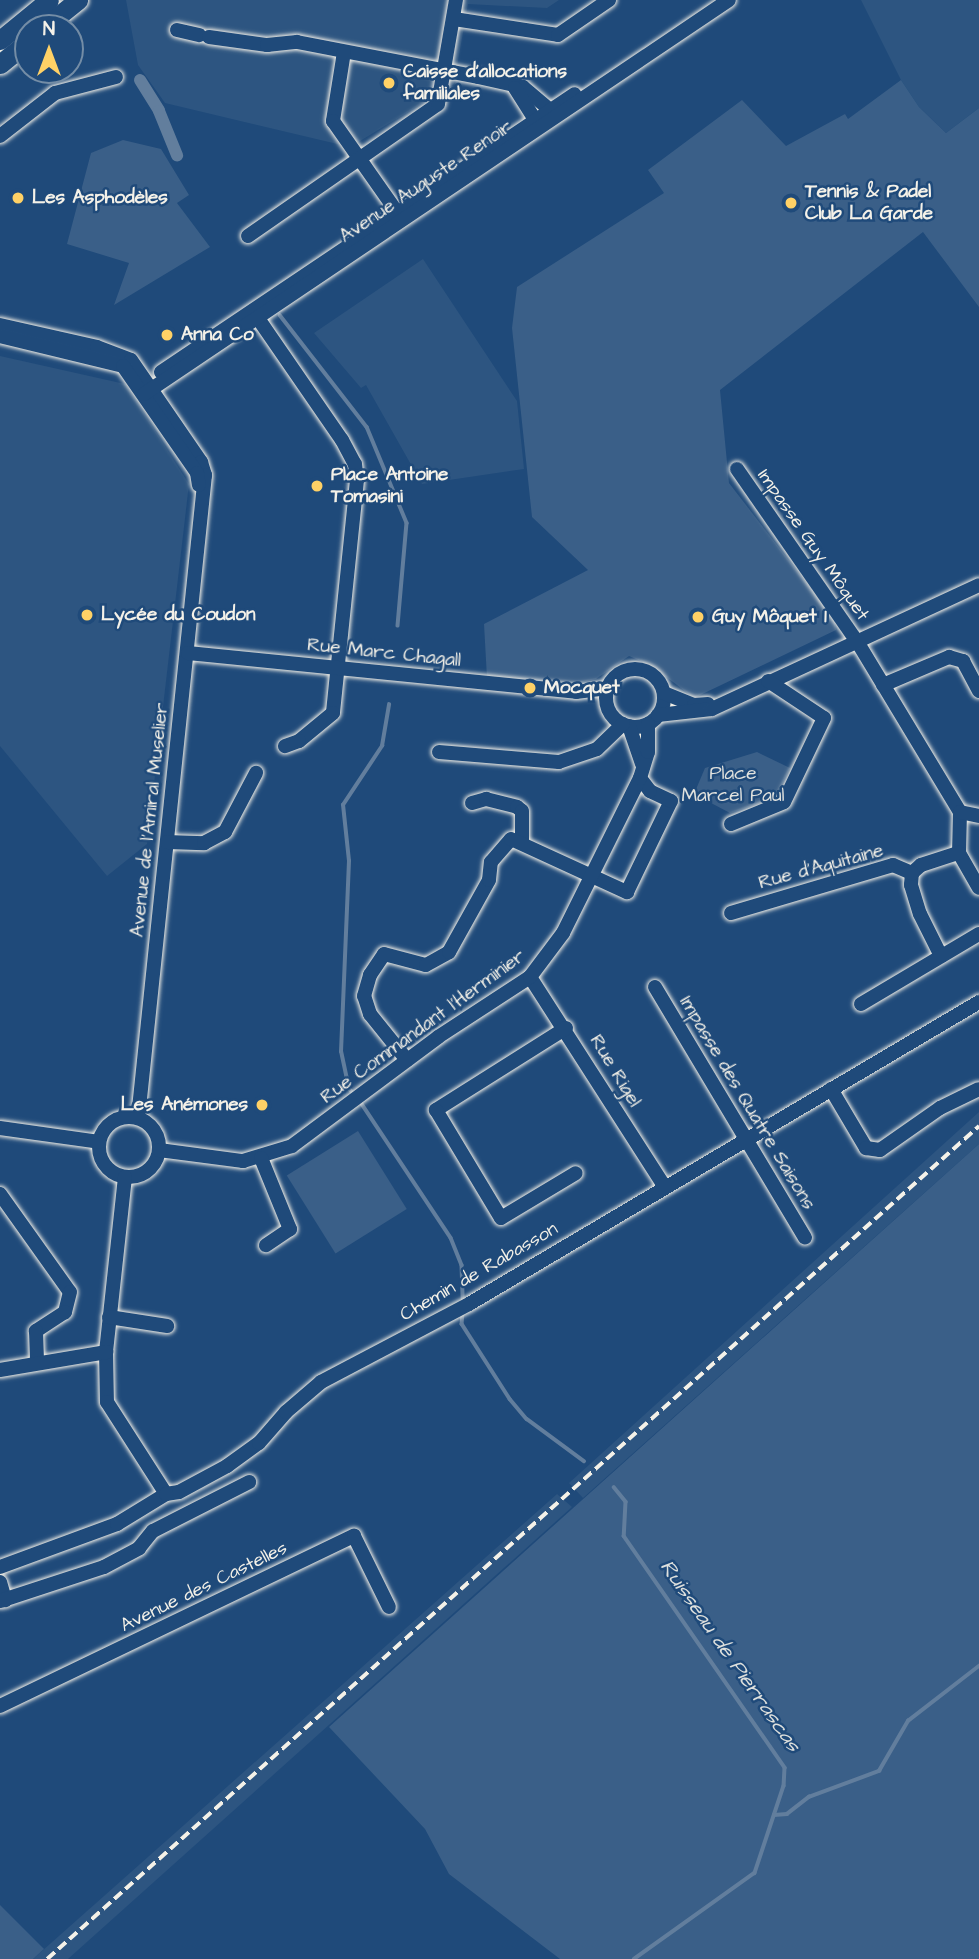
<!DOCTYPE html>
<html>
<head>
<meta charset="utf-8">
<style>
	body { margin:0 }
	#map { position:relative; width:979px; height:1959px; overflow:hidden; background:#1f4a7a; font-family:"Architects Daughter",sans-serif }
	div>[style] { position:absolute }
	.built>* { inset:0; background:#2d5581 }
	.green>* { inset:0; background:#3a5f88; transform-origin:0 0 }
	.stream>* { height:3.5px; margin:-1.75px; padding:0 1.75px; transform-origin:1.75px; border-radius:1.75px; background:#627e9d }
	.canal>* { height:12px; margin:-6px; padding:0 6px; transform-origin:6px; border-radius:6px; background:#627e9d }
	.roads { filter:drop-shadow(0 0 2px #f4f1e8) drop-shadow(0 0 2px #f4f1e8) }
	.minor>* { height:14px; margin:-7px; padding:0 7px; transform-origin:7px; border-radius:7px; background:#1f4a7a }
	.minor>.ring { margin:-7px; padding:0; box-sizing:content-box; background:none; border:14px solid #1f4a7a; border-radius:50% }
	.secondary>* { height:19px; margin:-9.5px; padding:0 9.5px; transform-origin:9.5px; border-radius:9.5px; background:#1f4a7a }
	.rail>* { height:3.5px; margin-top:-1.75px; transform-origin:0; background:repeating-linear-gradient(90deg,#f4f1e8 0 10px,transparent 0 15px) }
	.dots>* { width:19px; height:19px; translate:-50% -50%; box-sizing:border-box; border:4px solid #1f4a7a; border-radius:50% }
	span { translate:-50% -50%; white-space:nowrap; text-align:center; line-height:1.15; -webkit-text-stroke:5px #1f4a7a; paint-order:stroke }
	.poi-label { font-size:19px; color:#f4f1e8; font-weight:700 }
	.left { translate:0 -50%; text-align:left }
	.right { translate:-100% -50%; text-align:right }
	.street-label { font-size:19px; color:#f4f1e8 }
	.park-label { font-size:19px; color:#e1e2de }
	.water-label { font-size:21px; color:#dee0dd; font-style:italic }
	.north { position:absolute; left:14px; top:14px; width:70px; height:70px; box-sizing:border-box; background:#1f4a7a; border:2px solid #748da6; border-radius:50%; rotate:0deg; font-size:19px; font-weight:700; line-height:28px; text-align:center; color:#f4f1e8 }
	.north::after { content:''; display:block; margin:auto; width:24px; height:32px; background:#ffd166; clip-path:polygon(50% 0,100% 100%,50% 72%,0 100%) }
</style>
</head>
<body>
<div id="map">
	<div class="built">
		<div style="clip-path:polygon(126px 0,559px 0,547px 8px,468px 4px,454px 84px,350px 147px,165px 103px,138px 65px)"></div>
		<div style="clip-path:polygon(861px 0,979px 0,979px 108px,946px 133px,919px 107px,901px 80px)"></div>
		<div style="clip-path:polygon(423px 259px,517px 401px,524px 469px,422px 484px,366px 385px,361px 388px,314px 333px)"></div>
		<div style="clip-path:polygon(0 356px,125px 384px,189px 484px,147px 844px,107px 876px,0 746px)"></div>
		<div style="clip-path:polygon(979px 1112px,979px 1144px,583px 1498px,569px 1483px)"></div>
		<div style="clip-path:polygon(557px 1494px,572px 1507px,68px 1959px,33px 1959px)"></div>
	</div>
	<div class="green">
		<div style="clip-path:polygon(901px 80px,919px 107px,946px 133px,979px 108px,979px 307px,923px 232px,720px 390px,729px 483px,834px 619px,836px 630px,694px 698px,652px 666px,629px 656px,596px 679px,573px 684px,487px 678px,484px 624px,588px 570px,532px 517px,512px 328px,517px 287px,664px 193px,648px 170px,742px 100px,786px 146px,845px 114px,848px 119px)"></div>
		<div style="clip-path:polygon(123px 140px,161px 149px,189px 195px,177px 203px,210px 247px,114px 305px,129px 263px,67px 244px,91px 153px)"></div>
		<div style="clip-path:polygon(757px 752px,790px 768px,775px 798px,730px 813px,694px 794px,705px 768px)"></div>
		<div style="left:358px;top:1131px;width:92px;height:84px;rotate:58deg"></div>
		<div style="clip-path:polygon(979px 1144px,979px 1959px,560px 1959px,449px 1874px,425px 1829px,329px 1727px)"></div>
		<div style="clip-path:polygon(0 1905px,44px 1949px,33px 1959px,0 1959px)"></div>
	</div>
	<div class="stream">
		<div style="left:280px;top:315px;width:142px;rotate:52.2deg"></div>
		<div style="left:367px;top:427px;width:104px;rotate:67.4deg"></div>
		<div style="left:407px;top:523px;width:103px;rotate:95deg"></div>
		<div style="left:355px;top:1096px;width:9px;rotate:-131deg"></div>
		<div style="left:349px;top:1089px;width:38px;rotate:-102deg"></div>
		<div style="left:341px;top:1052px;width:191px;rotate:-87.6deg"></div>
		<div style="left:349px;top:861px;width:56px;rotate:-96.1deg"></div>
		<div style="left:343px;top:805px;width:71px;rotate:-56.5deg"></div>
		<div style="left:382px;top:746px;width:42px;rotate:-80.3deg"></div>
		<div style="left:360px;top:1101px;width:164px;rotate:56.4deg"></div>
		<div style="left:451px;top:1238px;width:29px;rotate:68deg"></div>
		<div style="left:462px;top:1265px;width:37px;rotate:88deg"></div>
		<div style="left:463px;top:1313px;width:11px;rotate:95deg"></div>
		<div style="left:462px;top:1324px;width:89px;rotate:57.4deg"></div>
		<div style="left:510px;top:1399px;width:26px;rotate:50deg"></div>
		<div style="left:527px;top:1419px;width:71px;rotate:36.4deg"></div>
		<div style="left:614px;top:1487px;width:19px;rotate:51deg"></div>
		<div style="left:626px;top:1502px;width:34px;rotate:93deg"></div>
		<div style="left:624px;top:1536px;width:282px;rotate:55.2deg"></div>
		<div style="left:785px;top:1768px;width:18px;rotate:93deg"></div>
		<div style="left:784px;top:1786px;width:92px;rotate:108.4deg"></div>
		<div style="left:755px;top:1873px;width:148px;rotate:144.4deg"></div>
		<div style="left:774px;top:1815px;width:13px;rotate:-4deg"></div>
		<div style="left:787px;top:1814px;width:28px;rotate:-38deg"></div>
		<div style="left:809px;top:1797px;width:75px;rotate:-20.4deg"></div>
		<div style="left:879px;top:1771px;width:58px;rotate:-59.9deg"></div>
		<div style="left:908px;top:1721px;width:90px;rotate:-37.8deg"></div>
	</div>
	<div class="canal">
		<div style="left:140px;top:80px;width:36px;rotate:58deg"></div>
		<div style="left:159px;top:111px;width:48px;rotate:67.8deg"></div>
	</div>
	<div class="roads">
		<div class="minor">
			<div style="left:454px;top:19px;width:105px;rotate:8.7deg"></div>
			<div style="left:558px;top:35px;width:62px;rotate:-34.5deg"></div>
			<div style="left:177px;top:30px;width:23px;rotate:13deg"></div>
			<div style="left:209px;top:37px;width:59px;rotate:7.9deg"></div>
			<div style="left:267px;top:45px;width:30px;rotate:-6deg"></div>
			<div style="left:297px;top:42px;width:184px;rotate:10.9deg"></div>
			<div style="left:478px;top:77px;width:46px;rotate:12.5deg"></div>
			<div style="left:523px;top:87px;width:43px;rotate:40.3deg"></div>
			<div style="left:344px;top:52px;width:70px;rotate:99.1deg"></div>
			<div style="left:333px;top:121px;width:120px;rotate:54.9deg"></div>
			<div style="left:515px;top:88px;width:45px;rotate:57.7deg"></div>
			<div style="left:0;top:136px;width:70px;rotate:-38deg"></div>
			<div style="left:55px;top:93px;width:63px;rotate:-14.7deg"></div>
			<div style="left:248px;top:236px;width:231px;rotate:-34.8deg"></div>
			<div style="left:438px;top:104px;width:106px;rotate:-80.2deg"></div>
			<div style="left:255px;top:314px;width:153px;rotate:55.4deg"></div>
			<div style="left:342px;top:440px;width:27px;rotate:62deg"></div>
			<div style="left:355px;top:464px;width:16px;rotate:83deg"></div>
			<div style="left:357px;top:480px;width:234px;rotate:95.9deg"></div>
			<div style="left:333px;top:713px;width:44px;rotate:140.5deg"></div>
			<div style="left:299px;top:741px;width:15px;rotate:160deg"></div>
			<div style="left:0;top:325px;width:99px;rotate:12.8deg"></div>
			<div style="left:97px;top:347px;width:36px;rotate:21deg"></div>
			<div style="left:131px;top:360px;width:124px;rotate:55.5deg"></div>
			<div style="left:201px;top:462px;width:14px;rotate:73deg"></div>
			<div style="left:205px;top:475px;width:646px;rotate:95.95deg"></div>
			<div style="left:0;top:336px;width:127px;rotate:13.7deg"></div>
			<div style="left:123px;top:366px;width:130px;rotate:55.3deg"></div>
			<div style="left:197px;top:473px;width:12px;rotate:81deg"></div>
			<div style="left:161px;top:372px;width:498px;rotate:-33.9deg"></div>
			<div style="left:144px;top:394px;width:705px;rotate:-33.96deg"></div>
			<div style="left:737px;top:469px;width:212px;rotate:55.2deg"></div>
			<div style="left:858px;top:643px;width:197px;rotate:58.9deg"></div>
			<div style="left:960px;top:812px;width:41px;rotate:91.4deg"></div>
			<div style="left:959px;top:853px;width:40px;rotate:60.3deg"></div>
			<div style="left:188px;top:653px;width:390px;rotate:5.7deg"></div>
			<div style="left:576px;top:692px;width:32px;rotate:-7deg"></div>
			<div class="ring" style="left:606px;top:669px;width:44px;height:44px"></div>
			<div style="left:883px;top:685px;width:72px;rotate:-23deg"></div>
			<div style="left:949px;top:657px;width:15px;rotate:16deg"></div>
			<div style="left:963px;top:661px;width:34px;rotate:62deg"></div>
			<div style="left:664px;top:693px;width:32px;rotate:22deg"></div>
			<div style="left:694px;top:705px;width:14px;rotate:-4deg"></div>
			<div style="left:658px;top:715px;width:54px;rotate:-6.3deg"></div>
			<div style="left:712px;top:709px;width:294px;rotate:-24.9deg"></div>
			<div style="left:629px;top:726px;width:40px;rotate:71.1deg"></div>
			<div style="left:439px;top:752px;width:120px;rotate:4.8deg"></div>
			<div style="left:559px;top:762px;width:40px;rotate:-18.9deg"></div>
			<div style="left:597px;top:749px;width:36px;rotate:-44deg"></div>
			<div style="left:472px;top:803px;width:15px;rotate:-16deg"></div>
			<div style="left:486px;top:799px;width:32px;rotate:14deg"></div>
			<div style="left:517px;top:807px;width:6px;rotate:39deg"></div>
			<div style="left:522px;top:811px;width:30px;rotate:90deg"></div>
			<div style="left:960px;top:812px;width:19px;rotate:12deg"></div>
			<div style="left:731px;top:824px;width:57px;rotate:-22.5deg"></div>
			<div style="left:784px;top:802px;width:93px;rotate:-64.5deg"></div>
			<div style="left:824px;top:718px;width:67px;rotate:-146.5deg"></div>
			<div style="left:167px;top:842px;width:37px;rotate:2deg"></div>
			<div style="left:204px;top:843px;width:24px;rotate:-28deg"></div>
			<div style="left:225px;top:832px;width:67px;rotate:-62.3deg"></div>
			<div style="left:912px;top:873px;width:12px;rotate:95deg"></div>
			<div style="left:911px;top:885px;width:30px;rotate:73deg"></div>
			<div style="left:920px;top:914px;width:47px;rotate:63.4deg"></div>
			<div style="left:912px;top:873px;width:12px;rotate:-42deg"></div>
			<div style="left:921px;top:865px;width:40px;rotate:-18deg"></div>
			<div style="left:731px;top:913px;width:169px;rotate:-16.5deg"></div>
			<div style="left:893px;top:865px;width:21px;rotate:23deg"></div>
			<div style="left:530px;top:977px;width:250px;rotate:57.3deg"></div>
			<div style="left:655px;top:987px;width:292px;rotate:59.1deg"></div>
			<div style="left:861px;top:1004px;width:137px;rotate:-30.7deg"></div>
			<div style="left:566px;top:1028px;width:154px;rotate:147.8deg"></div>
			<div style="left:436px;top:1110px;width:126px;rotate:59deg"></div>
			<div style="left:501px;top:1218px;width:87px;rotate:-31deg"></div>
			<div style="left:407px;top:1060px;width:59px;rotate:-128.8deg"></div>
			<div style="left:370px;top:1014px;width:19px;rotate:-108deg"></div>
			<div style="left:364px;top:996px;width:22px;rotate:-74deg"></div>
			<div style="left:370px;top:975px;width:25px;rotate:-56deg"></div>
			<div style="left:384px;top:954px;width:43px;rotate:14.7deg"></div>
			<div style="left:426px;top:965px;width:26px;rotate:-29deg"></div>
			<div style="left:449px;top:952px;width:82px;rotate:-60.9deg"></div>
			<div style="left:489px;top:880px;width:18px;rotate:-84deg"></div>
			<div style="left:491px;top:862px;width:30px;rotate:-49deg"></div>
			<div style="left:511px;top:839px;width:128px;rotate:24.6deg"></div>
			<div style="left:627px;top:892px;width:101px;rotate:-64.2deg"></div>
			<div style="left:671px;top:801px;width:23px;rotate:-155deg"></div>
			<div style="left:650px;top:791px;width:16px;rotate:-128deg"></div>
			<div style="left:831px;top:1089px;width:69px;rotate:59.3deg"></div>
			<div style="left:866px;top:1148px;width:14px;rotate:8deg"></div>
			<div style="left:880px;top:1150px;width:73px;rotate:-35deg"></div>
			<div style="left:940px;top:1108px;width:43px;rotate:-26deg"></div>
			<div class="ring" style="left:99px;top:1117px;width:46px;height:46px"></div>
			<div style="left:0;top:1128px;width:100px;rotate:8deg"></div>
			<div style="left:159px;top:1150px;width:85px;rotate:7.5deg"></div>
			<div style="left:243px;top:1161px;width:51px;rotate:-17deg"></div>
			<div style="left:292px;top:1146px;width:182px;rotate:-36.7deg"></div>
			<div style="left:438px;top:1037px;width:110px;rotate:-33.1deg"></div>
			<div style="left:530px;top:977px;width:55px;rotate:-53.1deg"></div>
			<div style="left:563px;top:933px;width:173px;rotate:-63.6deg"></div>
			<div style="left:640px;top:778px;width:27px;rotate:-73deg"></div>
			<div style="left:648px;top:752px;width:28px;rotate:-90deg"></div>
			<div style="left:261px;top:1158px;width:77px;rotate:67.8deg"></div>
			<div style="left:290px;top:1229px;width:29px;rotate:146deg"></div>
			<div style="left:125px;top:1177px;width:176px;rotate:96.2deg"></div>
			<div style="left:106px;top:1352px;width:50px;rotate:88.9deg"></div>
			<div style="left:107px;top:1402px;width:109px;rotate:57.3deg"></div>
			<div style="left:0;top:1194px;width:120px;rotate:54.5deg"></div>
			<div style="left:70px;top:1292px;width:21px;rotate:104deg"></div>
			<div style="left:65px;top:1312px;width:35px;rotate:147deg"></div>
			<div style="left:36px;top:1331px;width:32px;rotate:88deg"></div>
			<div style="left:109px;top:1317px;width:59px;rotate:8.8deg"></div>
			<div style="left:0;top:1370px;width:108px;rotate:-9.6deg"></div>
			<div style="left:0;top:1567px;width:125px;rotate:-20.2deg"></div>
			<div style="left:117px;top:1524px;width:57px;rotate:-31.5deg"></div>
			<div style="left:166px;top:1494px;width:13px;rotate:-9deg"></div>
			<div style="left:179px;top:1492px;width:55px;rotate:-28.4deg"></div>
			<div style="left:227px;top:1466px;width:39px;rotate:-36deg"></div>
			<div style="left:259px;top:1443px;width:41px;rotate:-48.9deg"></div>
			<div style="left:286px;top:1412px;width:46px;rotate:-40.6deg"></div>
			<div style="left:321px;top:1382px;width:167px;rotate:-27.8deg"></div>
			<div style="left:469px;top:1304px;width:593px;rotate:-30.63deg"></div>
			<div style="left:0;top:1582px;width:19px;rotate:74deg"></div>
			<div style="left:0;top:1601px;width:109px;rotate:-18.1deg"></div>
			<div style="left:104px;top:1567px;width:40px;rotate:-28deg"></div>
			<div style="left:139px;top:1548px;width:22px;rotate:-51deg"></div>
			<div style="left:153px;top:1531px;width:108px;rotate:-27deg"></div>
			<div style="left:0;top:1706px;width:393px;rotate:-25.7deg"></div>
			<div style="left:354px;top:1536px;width:79px;rotate:63.8deg"></div>
		</div>
		<div class="secondary">
			<div style="left:43px;top:28px;width:45px;rotate:-38.7deg"></div>
			<div style="left:0;top:40px;width:63px;rotate:-39.2deg"></div>
			<div style="left:0;top:64px;width:36px;rotate:-39deg"></div>
		</div>
	</div>
	<div class="rail">
		<div style="left:47px;top:1959px;width:1250px;rotate:-41.79deg"></div>
	</div>
	<div class="dots">
		<div style="left:389px;top:83px;background:#ffd166"></div>
		<div style="left:18px;top:198px;background:#ffd166"></div>
		<div style="left:791px;top:203px;background:#ffd166"></div>
		<div style="left:167px;top:335px;background:#ffd166"></div>
		<div style="left:317px;top:486px;background:#ffd166"></div>
		<div style="left:87px;top:615px;background:#ffd166"></div>
		<div style="left:698px;top:617px;background:#ffd166"></div>
		<div style="left:530px;top:688px;background:#ffd166"></div>
		<div style="left:262px;top:1105px;background:#ffd166"></div>
	</div>
	<div class="poi-label">
		<span class="left" style="left:403px;top:83px">Caisse d'allocations<br>familiales</span>
		<span class="left" style="left:805px;top:203px">Tennis &amp; Padel<br>Club La Garde</span>
		<span class="left" style="left:32px;top:198px">Les Asphodèles</span>
		<span class="left" style="left:181px;top:335px">Anna Co</span>
		<span class="left" style="left:331px;top:486px">Place Antoine<br>Tomasini</span>
		<span class="left" style="left:101px;top:615px">Lycée du Coudon</span>
		<span class="left" style="left:712px;top:617px">Guy Môquet 1</span>
		<span class="left" style="left:544px;top:688px">Mocquet</span>
		<span class="right" style="left:248px;top:1105px">Les Anémones</span>
	</div>
	<div class="street-label">
		<span style="left:426px;top:182px;rotate:-34deg">Avenue Auguste Renoir</span>
		<span style="left:813px;top:545px;rotate:55deg">Impasse Guy Môquet</span>
		<span style="left:384px;top:653px;rotate:6deg">Rue Marc Chagall</span>
		<span style="left:150px;top:820px;rotate:-84deg">Avenue de l'Amiral Muselier</span>
		<span style="left:821px;top:867px;rotate:-15deg">Rue d'Aquitaine</span>
		<span style="left:423px;top:1027px;rotate:-36deg">Rue Commandant l'Herminier</span>
		<span style="left:615px;top:1071px;rotate:59deg">Rue Rigel</span>
		<span style="left:747px;top:1103px;rotate:59deg">Impasse des Quatre Saisons</span>
		<span style="left:479px;top:1272px;rotate:-30deg">Chemin de Rabasson</span>
		<span style="left:204px;top:1587px;rotate:-26deg">Avenue des Castelles</span>
	</div>
	<div class="park-label">
		<span style="left:733px;top:785px">Place<br>Marcel Paul</span>
	</div>
	<div class="water-label">
		<span style="left:730px;top:1656px;rotate:55deg">Ruisseau de Pierrascas</span>
	</div>
	<div class="north">N</div>
</div>
</body>
</html>
